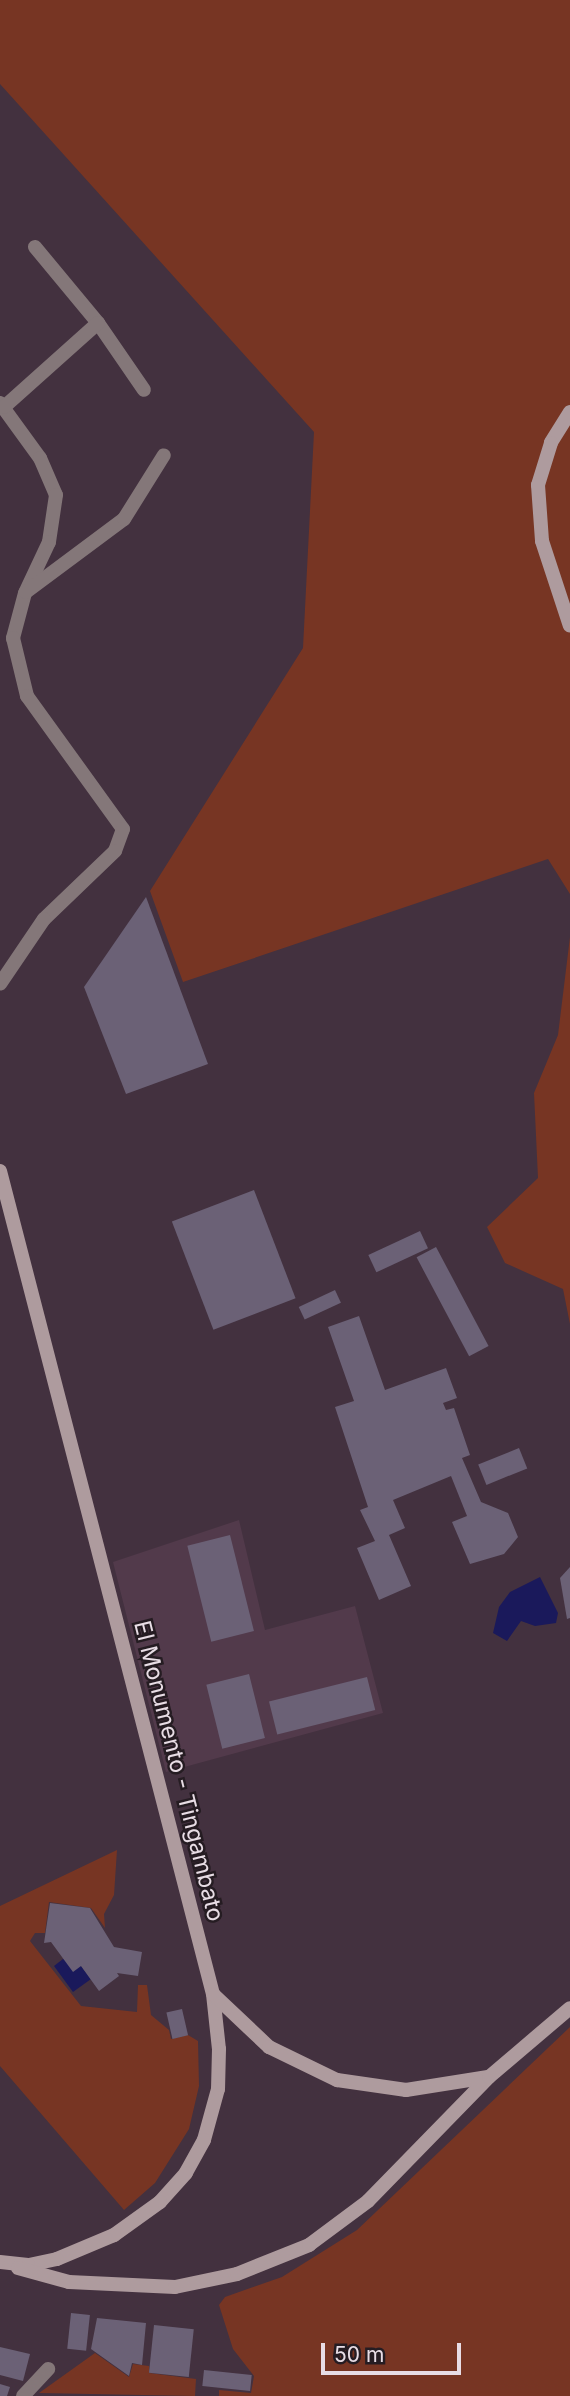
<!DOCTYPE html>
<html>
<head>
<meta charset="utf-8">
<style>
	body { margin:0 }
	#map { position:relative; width:570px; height:2396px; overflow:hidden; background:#43313f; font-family:Inter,sans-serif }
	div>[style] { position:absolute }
	.built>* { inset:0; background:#523a4b }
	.green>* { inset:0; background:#773523 }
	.water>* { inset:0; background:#1a195b }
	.building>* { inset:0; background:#6b6176; transform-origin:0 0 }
	.minor>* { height:14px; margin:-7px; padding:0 7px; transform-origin:7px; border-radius:7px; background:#847779 }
	.secondary>* { height:14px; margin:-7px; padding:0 7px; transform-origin:7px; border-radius:7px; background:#ae9b9e }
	span { translate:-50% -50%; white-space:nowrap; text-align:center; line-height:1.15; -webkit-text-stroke:5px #251c22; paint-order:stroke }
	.street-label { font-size:23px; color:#e8dde5 }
	.scale { position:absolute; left:321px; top:2343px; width:140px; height:32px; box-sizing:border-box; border:4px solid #e8dde5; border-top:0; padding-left:9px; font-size:21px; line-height:24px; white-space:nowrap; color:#e8dde5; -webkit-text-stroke:5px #251c22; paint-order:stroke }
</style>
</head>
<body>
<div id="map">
	<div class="built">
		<div style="clip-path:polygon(239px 1520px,265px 1630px,355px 1606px,383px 1713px,166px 1772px,113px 1562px)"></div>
	</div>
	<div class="green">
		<div style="clip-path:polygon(0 0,570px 0,570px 894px,548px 859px,183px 982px,150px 891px,303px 648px,314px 432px,0 84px)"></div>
		<div style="clip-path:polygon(570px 937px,570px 1324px,563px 1289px,505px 1263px,487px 1227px,538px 1178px,534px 1093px,558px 1035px)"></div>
		<div style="clip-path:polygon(117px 1850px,114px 1895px,104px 1914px,105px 1928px,91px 1908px,49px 1902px,45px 1933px,35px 1933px,30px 1941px,81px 2006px,137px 2012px,138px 1985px,147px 1985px,151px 2015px,169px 2030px,171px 2039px,188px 2035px,198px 2041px,199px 2086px,189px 2129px,155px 2183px,124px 2210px,0 2066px,0 1906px)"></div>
		<div style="clip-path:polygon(570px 2027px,570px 2396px,219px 2396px,219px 2390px,251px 2393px,254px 2376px,233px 2349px,219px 2305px,225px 2297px,282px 2277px,357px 2230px)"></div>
		<div style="clip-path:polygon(95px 2353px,129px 2377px,133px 2364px,149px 2366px,149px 2373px,196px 2379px,195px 2396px,39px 2393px)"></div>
	</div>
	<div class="water">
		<div style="clip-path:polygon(540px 1577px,558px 1613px,556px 1623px,535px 1626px,521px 1621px,507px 1641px,493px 1633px,499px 1607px,510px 1592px)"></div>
		<div style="clip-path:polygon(63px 1959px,81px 1966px,91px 1979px,73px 1992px,54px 1966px)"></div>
	</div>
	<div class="building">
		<div style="clip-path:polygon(146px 897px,208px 1064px,126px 1094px,84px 987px)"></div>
		<div style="left:254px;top:1190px;width:116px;height:88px;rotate:69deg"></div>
		<div style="left:420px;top:1231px;width:19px;height:57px;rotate:65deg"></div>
		<div style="left:436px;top:1247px;width:112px;height:22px;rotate:62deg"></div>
		<div style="left:335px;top:1290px;width:14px;height:40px;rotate:65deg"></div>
		<div style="clip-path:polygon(359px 1316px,385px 1390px,446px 1368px,457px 1398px,443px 1403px,446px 1410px,454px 1408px,470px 1455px,462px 1458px,481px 1502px,508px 1513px,518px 1537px,504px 1554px,470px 1564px,452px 1522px,467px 1516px,451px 1476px,393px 1500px,405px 1528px,389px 1535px,411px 1586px,379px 1600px,357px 1548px,375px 1541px,360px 1510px,368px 1507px,335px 1407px,354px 1401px,328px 1327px)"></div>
		<div style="left:519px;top:1448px;width:22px;height:44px;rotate:68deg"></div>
		<div style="left:230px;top:1535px;width:99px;height:44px;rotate:76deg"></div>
		<div style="clip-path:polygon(570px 1567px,570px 1618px,567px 1619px,560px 1578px)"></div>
		<div style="left:249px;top:1674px;width:66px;height:44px;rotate:76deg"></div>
		<div style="left:367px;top:1677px;width:34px;height:101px;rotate:76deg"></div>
		<div style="clip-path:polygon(50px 1903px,90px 1908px,114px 1947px,142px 1952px,138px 1976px,117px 1973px,119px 1976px,99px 1991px,81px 1966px,73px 1972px,51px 1942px,44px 1943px)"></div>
		<div style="left:182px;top:2009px;width:27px;height:16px;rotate:77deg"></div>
		<div style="left:71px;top:2313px;width:19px;height:36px;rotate:6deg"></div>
		<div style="clip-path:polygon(97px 2318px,146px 2323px,142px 2365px,132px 2363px,129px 2376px,91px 2349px)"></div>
		<div style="left:154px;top:2325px;width:40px;height:48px;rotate:6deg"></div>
		<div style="clip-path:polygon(0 2347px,30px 2354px,23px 2381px,0 2375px)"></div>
		<div style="left:204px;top:2370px;width:48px;height:16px;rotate:6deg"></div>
		<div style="clip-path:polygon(0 2384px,10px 2387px,7px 2396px,0 2396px)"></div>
	</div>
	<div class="minor">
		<div style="left:35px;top:247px;width:99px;rotate:50.3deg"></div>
		<div style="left:98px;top:323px;width:81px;rotate:55.5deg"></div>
		<div style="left:0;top:403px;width:68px;rotate:54deg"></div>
		<div style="left:40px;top:458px;width:40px;rotate:66.6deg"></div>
		<div style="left:56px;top:495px;width:48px;rotate:98.5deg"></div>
		<div style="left:49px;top:542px;width:56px;rotate:115.2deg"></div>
		<div style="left:25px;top:593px;width:47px;rotate:104.9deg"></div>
		<div style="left:13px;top:638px;width:60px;rotate:76.4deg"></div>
		<div style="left:27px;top:696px;width:164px;rotate:54.2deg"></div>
		<div style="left:123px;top:829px;width:23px;rotate:110deg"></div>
		<div style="left:115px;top:851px;width:98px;rotate:136.2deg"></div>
		<div style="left:44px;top:919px;width:78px;rotate:124.1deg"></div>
		<div style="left:4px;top:407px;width:126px;rotate:-41.8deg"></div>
		<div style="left:26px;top:592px;width:122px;rotate:-36.7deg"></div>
		<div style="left:124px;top:519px;width:75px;rotate:-58deg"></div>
		<div style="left:23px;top:2396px;width:37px;rotate:-47deg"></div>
	</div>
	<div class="secondary">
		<div style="left:570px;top:412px;width:36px;rotate:122deg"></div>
		<div style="left:551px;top:443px;width:44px;rotate:107.2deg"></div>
		<div style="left:538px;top:485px;width:56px;rotate:85.9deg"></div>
		<div style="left:542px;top:541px;width:89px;rotate:71.8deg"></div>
		<div style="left:0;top:1171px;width:850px;rotate:75.49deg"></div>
		<div style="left:213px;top:1994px;width:55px;rotate:83.8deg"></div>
		<div style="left:219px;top:2049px;width:40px;rotate:91.4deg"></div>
		<div style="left:218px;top:2089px;width:53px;rotate:105.4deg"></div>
		<div style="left:204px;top:2140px;width:38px;rotate:119deg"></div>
		<div style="left:186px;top:2173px;width:39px;rotate:132deg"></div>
		<div style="left:160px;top:2202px;width:57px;rotate:144.3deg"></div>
		<div style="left:114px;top:2235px;width:62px;rotate:157.2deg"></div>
		<div style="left:57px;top:2259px;width:30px;rotate:168deg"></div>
		<div style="left:28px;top:2265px;width:28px;rotate:-174deg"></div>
		<div style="left:214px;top:1995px;width:76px;rotate:43.4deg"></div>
		<div style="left:269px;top:2047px;width:76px;rotate:25.9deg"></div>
		<div style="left:337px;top:2080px;width:70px;rotate:8.2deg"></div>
		<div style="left:406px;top:2090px;width:83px;rotate:-9deg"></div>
		<div style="left:18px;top:2268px;width:53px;rotate:15.4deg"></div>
		<div style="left:69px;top:2282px;width:106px;rotate:2.7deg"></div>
		<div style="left:175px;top:2287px;width:63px;rotate:-11.8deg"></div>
		<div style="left:237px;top:2274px;width:78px;rotate:-21.9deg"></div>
		<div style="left:309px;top:2245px;width:74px;rotate:-36.7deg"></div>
		<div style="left:368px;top:2201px;width:173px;rotate:-45.7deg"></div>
		<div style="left:489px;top:2077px;width:106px;rotate:-40.4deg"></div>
	</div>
	<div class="street-label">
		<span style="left:179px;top:1771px;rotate:76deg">El Monumento - Tingambato</span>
	</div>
	<div class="scale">50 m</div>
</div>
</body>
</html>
